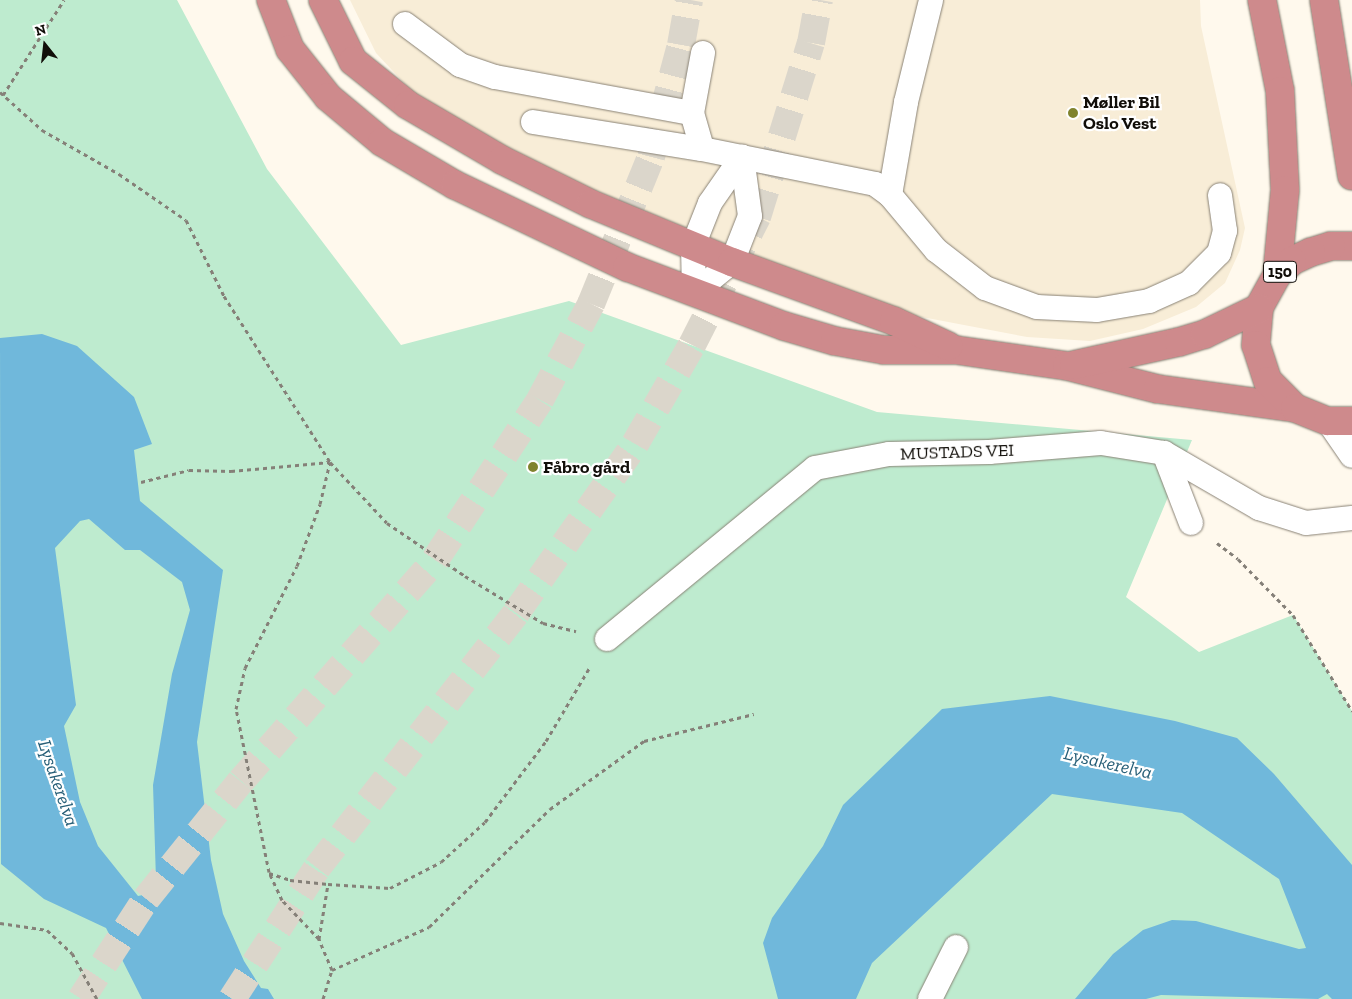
<!DOCTYPE html>
<html>
<head>
<meta charset="utf-8">
<style>
	body { margin:0 }
	#map { position:relative; width:1352px; height:999px; overflow:hidden; background:#fff9ed; font-family:"Zilla Slab",serif }
	div>[style] { position:absolute }
	.built>* { inset:0; background:#f8edd7 }
	.green>* { inset:0; background:#beebcf }
	.water>* { inset:0; background:#70b8db }
	.trunk-tunnel>* { height:28px; margin-top:-14px; transform-origin:0; background:repeating-linear-gradient(90deg,#dbd6cb 0 28px,transparent 0 42px) }
	.path>* { height:3px; margin-top:-1.5px; transform-origin:0; background:repeating-linear-gradient(90deg,#858078 0 4px,transparent 0 8px) }
	.roads { filter:drop-shadow(0 0 1px #898275) drop-shadow(0 0 1px #898275) }
	.service>* { height:24px; margin:-12px; padding:0 12px; transform-origin:12px; border-radius:12px; background:#fff }
	.trunk>* { height:28px; margin:-14px; padding:0 14px; transform-origin:14px; border-radius:14px; background:#ce8a8c }
	.dots>* { width:14px; height:14px; translate:-50% -50%; box-sizing:border-box; border:2px solid #fff; border-radius:50% }
	span { translate:-50% -50%; white-space:nowrap; text-align:center; line-height:1.15; -webkit-text-stroke:4.5px #fff; paint-order:stroke }
	.shield-label span { padding:1px 4px; background:#fff; border:1px solid; border-radius:4px; -webkit-text-stroke-width:0 }
	.shield-label { font-size:16px; color:#110e09; font-weight:700 }
	.poi-label { font-size:18px; color:#110e09; font-weight:700 }
	.left { translate:0 -50%; text-align:left }
	.street-label { font-size:18px; color:#110e09 }
	.water-label { font-size:19px; color:#275f78; font-style:italic }
	.north { position:absolute; left:20px; top:20px; width:50px; height:50px; -webkit-text-stroke:4px #fff; paint-order:stroke; rotate:344deg; font-size:14px; font-weight:700; line-height:20px; text-align:center; color:#110e09 }
	.north::after { content:''; display:block; margin:auto; width:18px; height:22px; background:#110e09; clip-path:polygon(50% 0,100% 100%,50% 72%,0 100%) }
</style>
</head>
<body>
<div id="map">
	<div class="built">
		<div style="clip-path:polygon(350px 0,1200px 0,1201px 26px,1245px 228px,1240px 250px,1225px 283px,1196px 307px,1143px 329px,1090px 341px,1027px 337px,885px 310px,534px 165px,421px 101px,376px 53px)"></div>
	</div>
	<div class="green">
		<div style="clip-path:polygon(0 0,177px 0,267px 169px,401px 345px,569px 301px,877px 412px,1192px 440px,1126px 597px,1199px 652px,1293px 615px,1352px 711px,1352px 999px,0 999px)"></div>
	</div>
	<div class="water">
		<div style="clip-path:polygon(evenodd,42px 334px,77px 346px,134px 397px,152px 444px,134px 450px,140px 501px,223px 570px,197px 742px,211px 860px,223px 914px,244px 961px,261px 988px,268px 989px,274px 999px,142px 999px,106px 928px,44px 899px,1px 864px,0 338px,42px 334px,89px 519px,125px 550px,140px 550px,182px 582px,190px 610px,172px 674px,153px 785px,156px 880px,148px 894px,138px 896px,98px 846px,80px 802px,64px 726px,76px 705px,55px 548px,80px 521px,89px 519px)"></div>
		<div style="clip-path:polygon(1050px 696px,1175px 721px,1237px 738px,1274px 774px,1352px 865px,1352px 999px,1332px 999px,1327px 994px,1318px 999px,1161px 995px,1146px 999px,1075px 999px,1113px 954px,1143px 930px,1172px 920px,1196px 921px,1299px 949px,1306px 948px,1279px 879px,1182px 813px,1052px 794px,872px 963px,856px 999px,778px 999px,763px 943px,772px 918px,823px 846px,843px 805px,942px 709px)"></div>
	</div>
	<div class="trunk-tunnel">
		<div style="left:81px;top:999px;width:119px;rotate:-57deg"></div>
		<div style="left:146px;top:899px;width:151px;rotate:-51.2deg"></div>
		<div style="left:241px;top:781px;width:294px;rotate:-48.7deg"></div>
		<div style="left:435px;top:560px;width:191px;rotate:-56.7deg"></div>
		<div style="left:540px;top:400px;width:109px;rotate:-62deg"></div>
		<div style="left:591px;top:304px;width:159px;rotate:-67.8deg"></div>
		<div style="left:651px;top:157px;width:116px;rotate:-75deg"></div>
		<div style="left:681px;top:45px;width:46px;rotate:-79.9deg"></div>
		<div style="left:232px;top:999px;width:156px;rotate:-57deg"></div>
		<div style="left:317px;top:868px;width:323px;rotate:-52deg"></div>
		<div style="left:516px;top:613px;width:207px;rotate:-54.8deg"></div>
		<div style="left:635px;top:444px;width:114px;rotate:-60.1deg"></div>
		<div style="left:692px;top:345px;width:144px;rotate:-63.1deg"></div>
		<div style="left:757px;top:217px;width:182px;rotate:-72.8deg"></div>
		<div style="left:811px;top:43px;width:44px;rotate:-79.5deg"></div>
	</div>
	<div class="path">
		<div style="left:0;top:92px;width:57px;rotate:42.1deg"></div>
		<div style="left:42px;top:130px;width:89px;rotate:29.7deg"></div>
		<div style="left:119px;top:174px;width:81px;rotate:34.5deg"></div>
		<div style="left:186px;top:220px;width:85px;rotate:63.4deg"></div>
		<div style="left:224px;top:296px;width:197px;rotate:57.4deg"></div>
		<div style="left:330px;top:462px;width:83px;rotate:46.9deg"></div>
		<div style="left:387px;top:523px;width:94px;rotate:34.2deg"></div>
		<div style="left:465px;top:576px;width:91px;rotate:31.1deg"></div>
		<div style="left:543px;top:623px;width:34px;rotate:14deg"></div>
		<div style="left:3px;top:95px;width:113px;rotate:-57.3deg"></div>
		<div style="left:141px;top:482px;width:49px;rotate:-14deg"></div>
		<div style="left:189px;top:470px;width:42px;rotate:1.4deg"></div>
		<div style="left:231px;top:471px;width:99px;rotate:-5.2deg"></div>
		<div style="left:1217px;top:543px;width:26px;rotate:37deg"></div>
		<div style="left:1238px;top:559px;width:78px;rotate:45.5deg"></div>
		<div style="left:1293px;top:615px;width:113px;rotate:58.4deg"></div>
		<div style="left:269px;top:873px;width:22px;rotate:18deg"></div>
		<div style="left:290px;top:880px;width:38px;rotate:6deg"></div>
		<div style="left:0;top:923px;width:48px;rotate:8.5deg"></div>
		<div style="left:47px;top:930px;width:34px;rotate:43deg"></div>
		<div style="left:72px;top:953px;width:52px;rotate:61.5deg"></div>
		<div style="left:319px;top:939px;width:56px;rotate:-80.7deg"></div>
		<div style="left:328px;top:884px;width:62px;rotate:3.7deg"></div>
		<div style="left:390px;top:888px;width:57px;rotate:-27deg"></div>
		<div style="left:441px;top:862px;width:59px;rotate:-42.3deg"></div>
		<div style="left:485px;top:822px;width:101px;rotate:-53deg"></div>
		<div style="left:546px;top:741px;width:86px;rotate:-59.3deg"></div>
		<div style="left:332px;top:970px;width:106px;rotate:-23.9deg"></div>
		<div style="left:429px;top:927px;width:169px;rotate:-44.3deg"></div>
		<div style="left:550px;top:809px;width:116px;rotate:-35.9deg"></div>
		<div style="left:644px;top:741px;width:113px;rotate:-13.8deg"></div>
		<div style="left:323px;top:999px;width:30px;rotate:-73deg"></div>
		<div style="left:332px;top:970px;width:34px;rotate:-113deg"></div>
		<div style="left:319px;top:939px;width:54px;rotate:-133.5deg"></div>
		<div style="left:282px;top:900px;width:31px;rotate:-115deg"></div>
		<div style="left:269px;top:872px;width:166px;rotate:-101.4deg"></div>
		<div style="left:236px;top:709px;width:42px;rotate:-77.6deg"></div>
		<div style="left:245px;top:668px;width:114px;rotate:-63deg"></div>
		<div style="left:297px;top:566px;width:66px;rotate:-69.6deg"></div>
		<div style="left:320px;top:504px;width:43px;rotate:-76.6deg"></div>
	</div>
	<div class="roads">
		<div class="service">
			<div style="left:405px;top:24px;width:69px;rotate:36.7deg"></div>
			<div style="left:460px;top:65px;width:37px;rotate:19deg"></div>
			<div style="left:495px;top:77px;width:200px;rotate:10.4deg"></div>
			<div style="left:692px;top:113px;width:37px;rotate:74deg"></div>
			<div style="left:692px;top:113px;width:61px;rotate:-79.6deg"></div>
			<div style="left:533px;top:122px;width:171px;rotate:9.1deg"></div>
			<div style="left:702px;top:149px;width:177px;rotate:11.4deg"></div>
			<div style="left:875px;top:184px;width:19px;rotate:36deg"></div>
			<div style="left:890px;top:195px;width:72px;rotate:50.1deg"></div>
			<div style="left:936px;top:250px;width:62px;rotate:37.8deg"></div>
			<div style="left:985px;top:288px;width:55px;rotate:20.1deg"></div>
			<div style="left:1037px;top:307px;width:60px;rotate:2.9deg"></div>
			<div style="left:1097px;top:310px;width:53px;rotate:-9.8deg"></div>
			<div style="left:1149px;top:301px;width:44px;rotate:-24.2deg"></div>
			<div style="left:1189px;top:283px;width:42px;rotate:-45deg"></div>
			<div style="left:1219px;top:253px;width:23px;rotate:-75deg"></div>
			<div style="left:1225px;top:231px;width:36px;rotate:-98deg"></div>
			<div style="left:890px;top:195px;width:94px;rotate:-80.2deg"></div>
			<div style="left:906px;top:102px;width:105px;rotate:-76.2deg"></div>
			<div style="left:694px;top:293px;width:49px;rotate:-39.2deg"></div>
			<div style="left:732px;top:262px;width:49px;rotate:-68.6deg"></div>
			<div style="left:750px;top:216px;width:60px;rotate:-97.7deg"></div>
			<div style="left:694px;top:293px;width:47px;rotate:-91.2deg"></div>
			<div style="left:693px;top:246px;width:46px;rotate:-68.4deg"></div>
			<div style="left:710px;top:203px;width:56px;rotate:-55.2deg"></div>
			<div style="left:1328px;top:421px;width:42px;rotate:55.6deg"></div>
			<div style="left:1164px;top:453px;width:75px;rotate:68.9deg"></div>
			<div style="left:607px;top:639px;width:269px;rotate:-39.4deg"></div>
			<div style="left:815px;top:468px;width:75px;rotate:-10.7deg"></div>
			<div style="left:889px;top:454px;width:100px;rotate:-1.1deg"></div>
			<div style="left:989px;top:452px;width:112px;rotate:-4.6deg"></div>
			<div style="left:1101px;top:443px;width:64px;rotate:9deg"></div>
			<div style="left:1164px;top:453px;width:110px;rotate:30.1deg"></div>
			<div style="left:1259px;top:508px;width:49px;rotate:17.7deg"></div>
			<div style="left:1306px;top:523px;width:46px;rotate:-6.2deg"></div>
			<div style="left:930px;top:999px;width:58px;rotate:-63.4deg"></div>
		</div>
		<div class="trunk">
			<div style="left:271px;top:0;width:53px;rotate:68.8deg"></div>
			<div style="left:290px;top:49px;width:61px;rotate:51.6deg"></div>
			<div style="left:328px;top:97px;width:70px;rotate:39.8deg"></div>
			<div style="left:382px;top:142px;width:85px;rotate:30.5deg"></div>
			<div style="left:455px;top:185px;width:191px;rotate:25.5deg"></div>
			<div style="left:627px;top:267px;width:168px;rotate:20.6deg"></div>
			<div style="left:784px;top:326px;width:53px;rotate:16.4deg"></div>
			<div style="left:835px;top:341px;width:50px;rotate:10.4deg"></div>
			<div style="left:884px;top:350px;width:72px"></div>
			<div style="left:956px;top:350px;width:112px;rotate:8.2deg"></div>
			<div style="left:1067px;top:366px;width:94px;rotate:14.2deg"></div>
			<div style="left:1158px;top:389px;width:138px;rotate:7.9deg"></div>
			<div style="left:323px;top:0;width:68px;rotate:63.8deg"></div>
			<div style="left:353px;top:61px;width:70px;rotate:38.7deg"></div>
			<div style="left:408px;top:105px;width:109px;rotate:30.3deg"></div>
			<div style="left:502px;top:160px;width:99px;rotate:26.3deg"></div>
			<div style="left:591px;top:204px;width:152px;rotate:22.4deg"></div>
			<div style="left:732px;top:262px;width:172px;rotate:20deg"></div>
			<div style="left:894px;top:321px;width:60px;rotate:24.8deg"></div>
			<div style="left:1262px;top:0;width:93px;rotate:78.8deg"></div>
			<div style="left:1280px;top:91px;width:99px;rotate:87.1deg"></div>
			<div style="left:1285px;top:190px;width:85px;rotate:95.4deg"></div>
			<div style="left:1324px;top:0;width:178px;rotate:81deg"></div>
			<div style="left:1352px;top:246px;width:21px;rotate:180deg"></div>
			<div style="left:1331px;top:246px;width:21px;rotate:163deg"></div>
			<div style="left:1311px;top:252px;width:21px;rotate:155deg"></div>
			<div style="left:1292px;top:261px;width:21px;rotate:137deg"></div>
			<div style="left:1277px;top:275px;width:38px;rotate:119deg"></div>
			<div style="left:1259px;top:308px;width:37px;rotate:95deg"></div>
			<div style="left:1256px;top:345px;width:38px;rotate:72deg"></div>
			<div style="left:1268px;top:381px;width:38px;rotate:45deg"></div>
			<div style="left:1295px;top:408px;width:35px;rotate:22deg"></div>
			<div style="left:1328px;top:421px;width:24px"></div>
			<div style="left:1074px;top:365px;width:107px;rotate:-12.4deg"></div>
			<div style="left:1179px;top:342px;width:27px;rotate:-17deg"></div>
			<div style="left:1205px;top:334px;width:60px;rotate:-25.7deg"></div>
		</div>
	</div>
	<div class="dots">
		<div style="left:1073px;top:113px;background:#80832e"></div>
		<div style="left:533px;top:467px;background:#80832e"></div>
	</div>
	<div class="shield-label">
		<span style="left:1280px;top:272px">150</span>
	</div>
	<div class="poi-label">
		<span class="left" style="left:1083px;top:113px">Møller Bil<br>Oslo Vest</span>
		<span class="left" style="left:543px;top:467px">Fåbro gård</span>
	</div>
	<div class="street-label">
		<span style="left:957px;top:452px;rotate:-2deg">MUSTADS VEI</span>
	</div>
	<div class="water-label">
		<span style="left:1108px;top:763px;rotate:13deg">Lysakerelva</span>
		<span style="left:58px;top:783px;rotate:71deg">Lysakerelva</span>
	</div>
	<div class="north">N</div>
</div>
</body>
</html>
